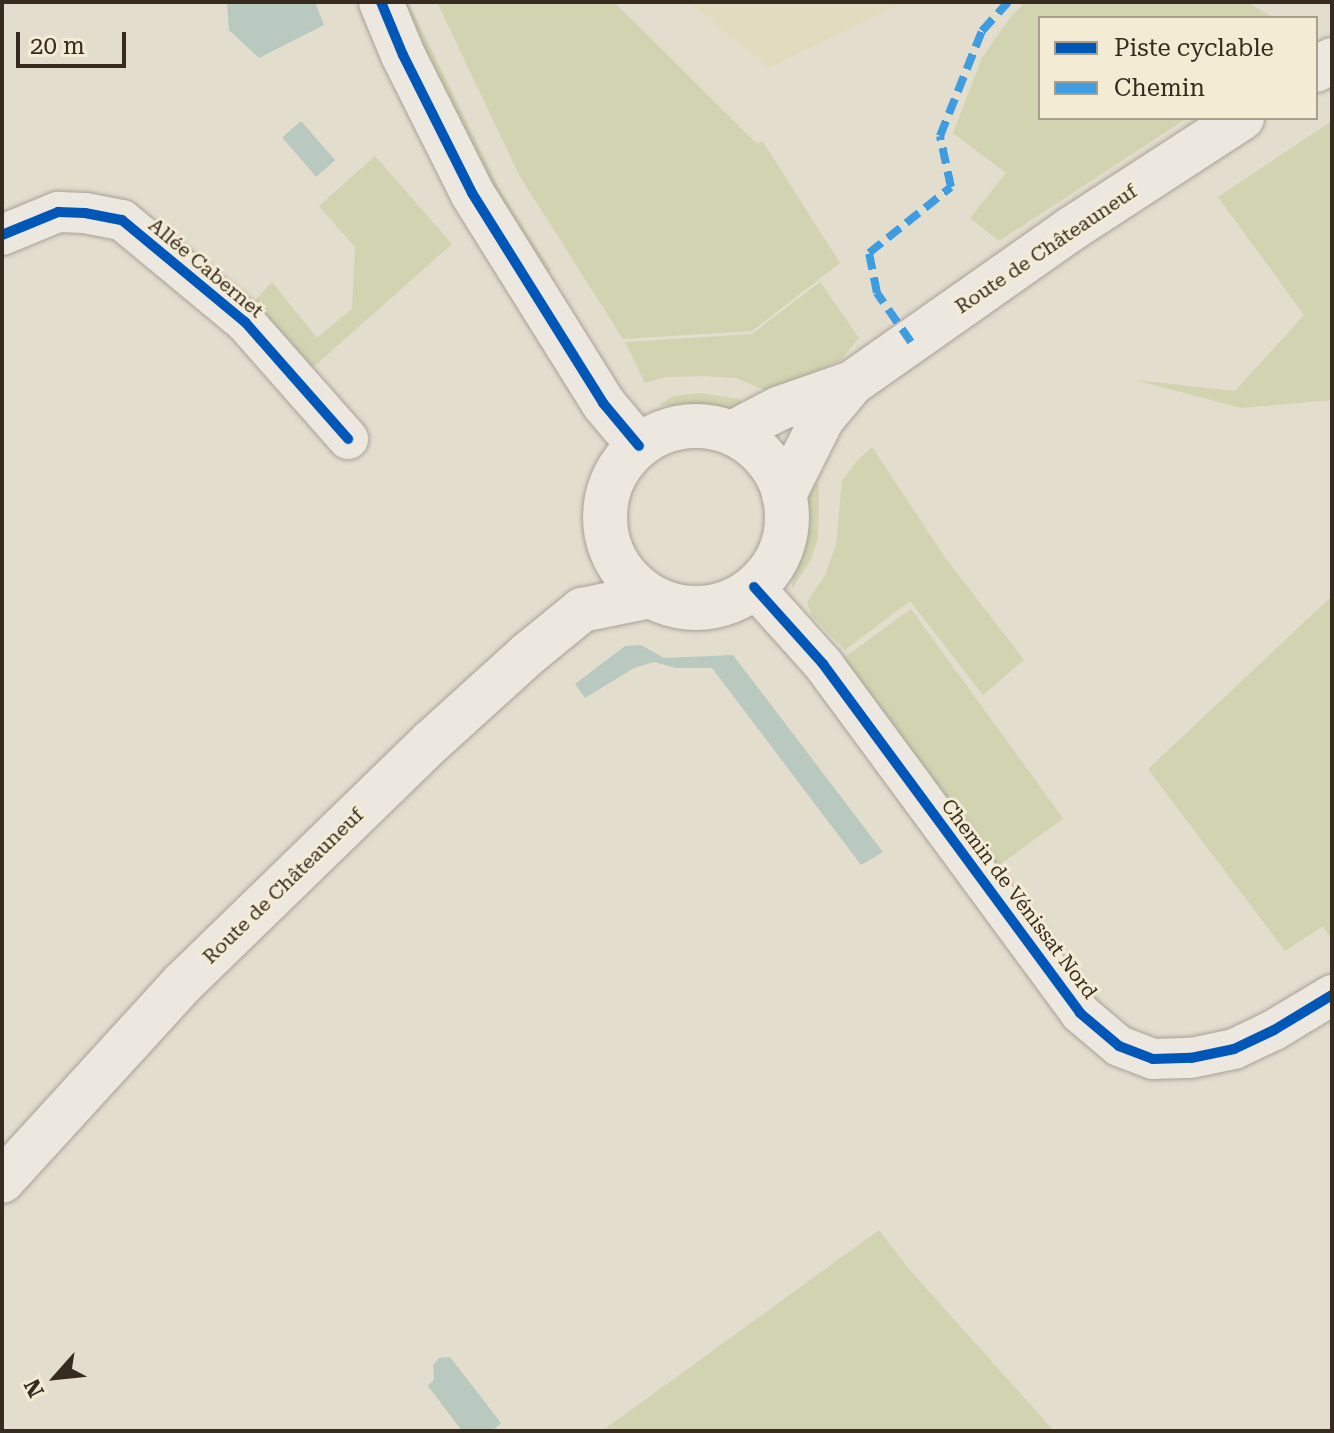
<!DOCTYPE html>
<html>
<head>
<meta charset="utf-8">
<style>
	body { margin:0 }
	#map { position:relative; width:1334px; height:1433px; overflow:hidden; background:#e3ddce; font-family:"Roboto Serif",serif }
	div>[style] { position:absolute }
	.farmland>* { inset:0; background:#e2dbbf }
	.green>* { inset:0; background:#d1d3b1; transform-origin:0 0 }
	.water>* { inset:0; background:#b9c9bf; transform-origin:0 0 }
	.roads { filter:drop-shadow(0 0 2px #a8a297) drop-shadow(0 0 2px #a8a297) }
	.street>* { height:40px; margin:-20px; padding:0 20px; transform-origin:20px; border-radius:20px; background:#ece8df }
	.secondary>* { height:44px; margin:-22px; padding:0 22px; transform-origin:22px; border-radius:22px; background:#ece8df }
	.secondary>.ring { margin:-22px; padding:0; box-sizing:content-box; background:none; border:44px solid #ece8df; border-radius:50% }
	.quiet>* { height:8px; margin-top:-4px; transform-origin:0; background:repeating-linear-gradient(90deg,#3e9ce0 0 16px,transparent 0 24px) }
	.cycleway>* { height:10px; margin:-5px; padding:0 5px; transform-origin:5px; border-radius:5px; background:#0057b8 }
	span { translate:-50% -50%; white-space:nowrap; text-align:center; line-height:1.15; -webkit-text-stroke:6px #f4ebd5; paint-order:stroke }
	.street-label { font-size:20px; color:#372b1f }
	.frame { position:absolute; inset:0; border:4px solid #372b1f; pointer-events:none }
	.legend { position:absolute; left:1038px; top:16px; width:280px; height:104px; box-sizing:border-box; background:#f4ebd5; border:2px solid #a89e8c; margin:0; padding:10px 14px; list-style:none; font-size:24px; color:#372b1f }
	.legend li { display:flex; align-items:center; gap:16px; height:40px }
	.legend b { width:40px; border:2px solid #a89e8c }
	.north { position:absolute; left:16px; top:1337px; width:80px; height:80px; -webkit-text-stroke:6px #f4ebd5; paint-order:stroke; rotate:243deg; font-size:22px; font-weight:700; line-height:32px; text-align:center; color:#372b1f }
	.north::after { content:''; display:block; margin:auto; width:28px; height:36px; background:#372b1f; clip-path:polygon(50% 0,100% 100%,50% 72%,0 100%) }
	.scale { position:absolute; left:16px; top:32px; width:110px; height:36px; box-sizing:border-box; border:4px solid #372b1f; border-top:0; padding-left:10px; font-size:24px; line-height:28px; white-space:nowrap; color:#372b1f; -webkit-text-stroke:6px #f4ebd5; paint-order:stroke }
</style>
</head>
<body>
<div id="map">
	<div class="farmland">
		<div style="clip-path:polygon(689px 2px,904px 2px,769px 68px)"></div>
	</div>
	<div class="green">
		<div style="clip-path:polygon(399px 2px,408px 2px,499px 188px,551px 270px,544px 274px,494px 195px)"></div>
		<div style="clip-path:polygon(437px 2px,614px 2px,756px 143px,763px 142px,840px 263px,752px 331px,623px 339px,519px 175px)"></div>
		<div style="clip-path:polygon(1025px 2px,1247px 2px,1274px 18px,1040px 18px,1040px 118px,1187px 118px,999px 241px,970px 218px,1006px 173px,953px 133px,982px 58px,1009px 19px)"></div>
		<div style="clip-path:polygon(1332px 121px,1332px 400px,1241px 408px,1135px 380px,1235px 391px,1304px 315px,1218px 197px)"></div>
		<div style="clip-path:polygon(375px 156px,452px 244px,311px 369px,251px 305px,272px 282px,317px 338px,352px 309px,355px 247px,319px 206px)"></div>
		<div style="clip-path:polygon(820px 282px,859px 338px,841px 360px,769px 392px,736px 378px,704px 376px,666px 377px,645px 383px,625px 342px,752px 334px)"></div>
		<div style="clip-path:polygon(701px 393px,739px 399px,747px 409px,659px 405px,673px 396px)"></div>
		<div style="clip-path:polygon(872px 447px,944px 556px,1024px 660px,983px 695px,910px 601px,845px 650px,812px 616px,807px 602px,825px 575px,836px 545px,842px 481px,854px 464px)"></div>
		<div style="clip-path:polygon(813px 477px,819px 486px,818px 539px,810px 561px,792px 589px,793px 566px,805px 523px,805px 493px)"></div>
		<div style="clip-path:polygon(1332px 596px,1332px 940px,1323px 926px,1285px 951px,1148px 769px)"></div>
		<div style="left:911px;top:609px;width:259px;height:88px;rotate:54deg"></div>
		<div style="clip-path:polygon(879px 1230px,908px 1268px,1054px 1431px,602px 1431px)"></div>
	</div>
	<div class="water">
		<div style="clip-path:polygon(227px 2px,315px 2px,324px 25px,259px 58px,229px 30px)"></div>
		<div style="left:301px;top:121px;width:52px;height:25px;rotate:49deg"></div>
		<div style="clip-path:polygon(641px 645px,664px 658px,733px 655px,883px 852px,861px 865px,712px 668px,676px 668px,654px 662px,634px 668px,585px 698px,575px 684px,625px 646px)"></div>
		<div style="clip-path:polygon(450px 1357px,501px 1423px,492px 1431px,462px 1431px,428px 1386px,434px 1379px,433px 1365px,439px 1358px)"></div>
	</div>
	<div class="roads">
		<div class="street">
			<div style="left:2px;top:235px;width:61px;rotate:-22.3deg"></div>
			<div style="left:58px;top:212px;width:27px;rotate:2deg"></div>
			<div style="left:85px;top:213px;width:38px;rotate:11deg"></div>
			<div style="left:122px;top:220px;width:160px;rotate:39.7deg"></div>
			<div style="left:245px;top:322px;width:156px;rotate:48.6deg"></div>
			<div style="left:754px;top:587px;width:103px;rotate:48.1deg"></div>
			<div style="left:823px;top:664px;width:433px;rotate:53.6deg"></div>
			<div style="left:1080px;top:1013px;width:51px;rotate:40.2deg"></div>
			<div style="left:1119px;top:1046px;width:36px;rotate:21deg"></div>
			<div style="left:1153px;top:1059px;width:38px;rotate:-2deg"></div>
			<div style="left:1191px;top:1058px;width:44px;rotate:-11.8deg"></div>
			<div style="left:1234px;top:1049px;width:44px;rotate:-25.4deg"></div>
			<div style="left:1274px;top:1030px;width:68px;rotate:-31.1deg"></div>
		</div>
		<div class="secondary">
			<div style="left:381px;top:2px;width:57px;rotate:67.5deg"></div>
			<div style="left:403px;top:55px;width:154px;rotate:63.4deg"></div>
			<div style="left:472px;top:193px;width:248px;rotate:58deg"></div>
			<div style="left:603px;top:403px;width:56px;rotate:50.1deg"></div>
			<div style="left:1316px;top:70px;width:19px;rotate:-32deg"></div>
			<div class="ring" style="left:605px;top:426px;width:138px;height:138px"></div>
			<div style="left:732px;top:433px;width:54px;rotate:-27.5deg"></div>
			<div style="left:780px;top:408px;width:76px;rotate:-19.1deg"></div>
			<div style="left:784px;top:495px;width:85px;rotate:-63.4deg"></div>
			<div style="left:822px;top:419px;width:47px;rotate:-50.2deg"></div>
			<div style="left:852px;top:383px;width:268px;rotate:-35.1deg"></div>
			<div style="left:1071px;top:229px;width:204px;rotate:-33deg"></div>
			<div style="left:2px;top:1181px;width:268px;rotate:-47.6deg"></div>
			<div style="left:183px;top:983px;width:346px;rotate:-44.2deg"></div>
			<div style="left:431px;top:742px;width:131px;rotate:-42.2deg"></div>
			<div style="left:528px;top:654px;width:70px;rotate:-39.2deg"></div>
			<div style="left:582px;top:610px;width:69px;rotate:-11.6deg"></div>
		</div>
	</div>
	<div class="quiet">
		<div style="left:911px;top:342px;width:60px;rotate:-124.8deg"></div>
		<div style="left:877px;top:293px;width:41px;rotate:-101.3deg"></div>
		<div style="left:869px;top:253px;width:105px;rotate:-38.8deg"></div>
		<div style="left:951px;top:187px;width:52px;rotate:-102.2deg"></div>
		<div style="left:940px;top:136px;width:113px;rotate:-68.2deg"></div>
		<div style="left:982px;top:31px;width:39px;rotate:-48deg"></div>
	</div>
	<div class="cycleway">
		<div style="left:381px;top:2px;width:57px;rotate:67.5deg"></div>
		<div style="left:403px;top:55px;width:154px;rotate:63.4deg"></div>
		<div style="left:472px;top:193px;width:248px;rotate:58deg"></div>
		<div style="left:603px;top:403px;width:56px;rotate:50.1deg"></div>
		<div style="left:2px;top:235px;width:61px;rotate:-22.3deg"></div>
		<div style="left:58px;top:212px;width:27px;rotate:2deg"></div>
		<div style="left:85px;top:213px;width:38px;rotate:11deg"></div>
		<div style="left:122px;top:220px;width:160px;rotate:39.7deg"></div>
		<div style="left:245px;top:322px;width:156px;rotate:48.6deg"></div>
		<div style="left:754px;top:587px;width:103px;rotate:48.1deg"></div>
		<div style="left:823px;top:664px;width:433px;rotate:53.6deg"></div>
		<div style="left:1080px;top:1013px;width:51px;rotate:40.2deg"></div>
		<div style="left:1119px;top:1046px;width:36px;rotate:21deg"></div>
		<div style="left:1153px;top:1059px;width:38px;rotate:-2deg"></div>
		<div style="left:1191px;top:1058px;width:44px;rotate:-11.8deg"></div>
		<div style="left:1234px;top:1049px;width:44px;rotate:-25.4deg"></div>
		<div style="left:1274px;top:1030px;width:68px;rotate:-31.1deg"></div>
	</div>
	<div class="street-label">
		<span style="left:1046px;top:249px;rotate:-34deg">Route de Châteauneuf</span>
		<span style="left:206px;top:268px;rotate:40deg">Allée Cabernet</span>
		<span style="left:283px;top:886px;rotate:-44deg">Route de Châteauneuf</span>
		<span style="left:1019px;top:899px;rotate:53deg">Chemin de Vénissat Nord</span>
	</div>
	<div class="frame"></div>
	<ul class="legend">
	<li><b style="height:10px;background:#0057b8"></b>Piste cyclable</li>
	<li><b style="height:10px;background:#3e9ce0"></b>Chemin</li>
	</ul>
	<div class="north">N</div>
	<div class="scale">20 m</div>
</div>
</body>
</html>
